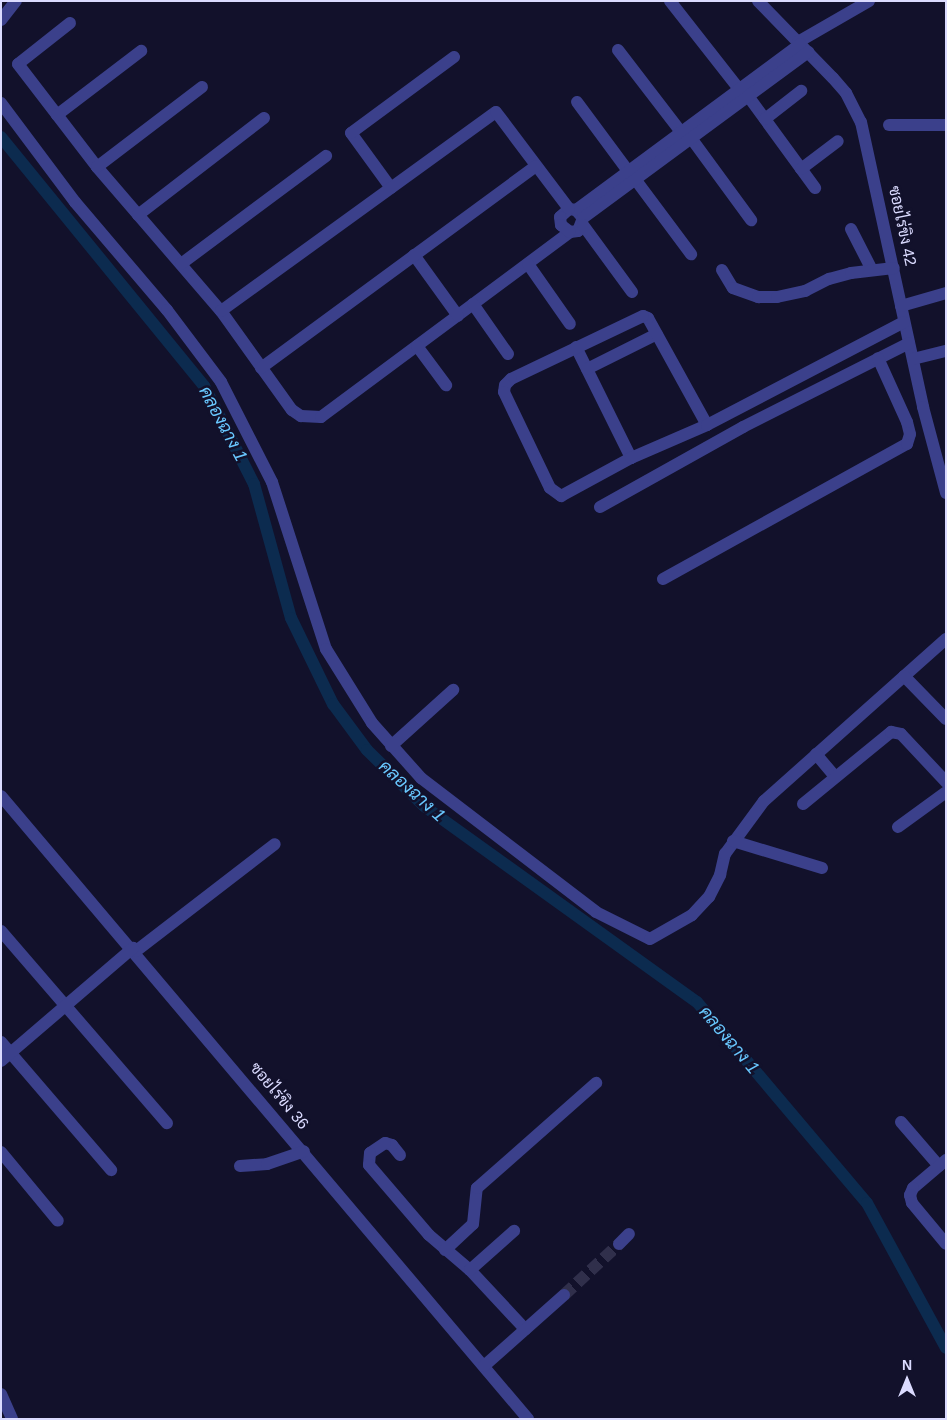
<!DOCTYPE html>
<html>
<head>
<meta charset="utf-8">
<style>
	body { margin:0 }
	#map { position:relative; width:947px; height:1420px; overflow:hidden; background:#12112b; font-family:Arial,Sarabun,sans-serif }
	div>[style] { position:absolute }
	.canal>* { height:12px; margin:-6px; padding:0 6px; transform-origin:6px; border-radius:6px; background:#0c2b4f }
	.minor-tunnel>* { height:12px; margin-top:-6px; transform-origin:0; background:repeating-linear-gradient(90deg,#302f4b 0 12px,transparent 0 18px) }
	.minor>* { height:12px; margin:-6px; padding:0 6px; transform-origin:6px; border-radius:6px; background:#3b408b }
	span { translate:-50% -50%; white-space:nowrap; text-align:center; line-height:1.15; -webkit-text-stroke:5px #12112b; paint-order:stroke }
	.street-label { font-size:16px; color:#dbdbff }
	.water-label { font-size:18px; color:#69c8ff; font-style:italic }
	.frame { position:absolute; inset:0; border:2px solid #dbdbff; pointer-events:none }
	.north { position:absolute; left:882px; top:1355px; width:50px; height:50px; -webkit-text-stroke:4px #12112b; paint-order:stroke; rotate:0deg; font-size:14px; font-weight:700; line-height:20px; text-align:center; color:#dbdbff }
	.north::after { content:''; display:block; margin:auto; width:18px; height:22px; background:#dbdbff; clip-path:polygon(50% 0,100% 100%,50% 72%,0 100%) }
</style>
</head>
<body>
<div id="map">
	<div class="canal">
		<div style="left:1px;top:137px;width:321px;rotate:50.8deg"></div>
		<div style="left:204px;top:386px;width:110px;rotate:63deg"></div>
		<div style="left:254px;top:484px;width:139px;rotate:74.6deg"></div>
		<div style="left:291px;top:618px;width:96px;rotate:64deg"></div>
		<div style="left:333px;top:704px;width:57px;rotate:53.5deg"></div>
		<div style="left:367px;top:750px;width:80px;rotate:44.5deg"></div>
		<div style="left:424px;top:806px;width:336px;rotate:35.7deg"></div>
		<div style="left:697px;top:1002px;width:263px;rotate:49.8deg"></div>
		<div style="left:867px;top:1203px;width:165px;rotate:61.4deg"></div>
	</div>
	<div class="minor-tunnel">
		<div style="left:564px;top:1295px;width:75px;rotate:-42.8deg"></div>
	</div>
	<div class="minor">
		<div style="left:670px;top:1px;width:112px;rotate:51.9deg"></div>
		<div style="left:758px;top:1px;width:107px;rotate:45.8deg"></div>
		<div style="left:833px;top:78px;width:20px;rotate:49deg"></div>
		<div style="left:846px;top:93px;width:33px;rotate:63deg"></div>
		<div style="left:861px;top:122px;width:292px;rotate:77.7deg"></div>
		<div style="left:923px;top:407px;width:89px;rotate:75deg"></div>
		<div style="left:1px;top:20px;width:24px;rotate:-52deg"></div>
		<div style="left:70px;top:23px;width:66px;rotate:141.7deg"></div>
		<div style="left:18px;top:64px;width:130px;rotate:52.5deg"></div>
		<div style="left:97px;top:167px;width:190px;rotate:49.3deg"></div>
		<div style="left:221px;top:311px;width:122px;rotate:54.4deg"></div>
		<div style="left:292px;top:410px;width:11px;rotate:34deg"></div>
		<div style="left:301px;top:416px;width:20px;rotate:3deg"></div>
		<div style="left:321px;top:417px;width:310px;rotate:-36.6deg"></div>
		<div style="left:570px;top:232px;width:8px;rotate:-7deg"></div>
		<div style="left:578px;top:231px;width:14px;rotate:-69deg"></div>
		<div style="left:583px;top:218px;width:11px;rotate:-131deg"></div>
		<div style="left:576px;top:210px;width:7px;rotate:-172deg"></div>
		<div style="left:569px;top:209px;width:12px;rotate:138deg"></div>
		<div style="left:560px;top:217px;width:8px;rotate:83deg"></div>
		<div style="left:561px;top:225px;width:11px;rotate:38deg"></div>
		<div style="left:798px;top:42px;width:82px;rotate:-30deg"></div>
		<div style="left:618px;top:50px;width:103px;rotate:52.5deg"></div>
		<div style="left:748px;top:96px;width:114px;rotate:53.9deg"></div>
		<div style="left:577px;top:102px;width:86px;rotate:53.5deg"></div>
		<div style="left:1px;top:103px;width:124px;rotate:53.2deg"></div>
		<div style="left:75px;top:202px;width:142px;rotate:49.6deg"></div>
		<div style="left:167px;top:310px;width:90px;rotate:53.1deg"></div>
		<div style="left:221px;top:382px;width:112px;rotate:63deg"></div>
		<div style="left:272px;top:482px;width:176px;rotate:72.1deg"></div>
		<div style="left:326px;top:649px;width:87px;rotate:58.1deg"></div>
		<div style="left:372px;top:723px;width:74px;rotate:48.3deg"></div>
		<div style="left:421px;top:778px;width:220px;rotate:37.4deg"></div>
		<div style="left:596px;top:912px;width:60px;rotate:26.6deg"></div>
		<div style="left:650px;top:939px;width:48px;rotate:-29.7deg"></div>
		<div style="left:692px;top:915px;width:25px;rotate:-47deg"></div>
		<div style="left:709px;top:897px;width:25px;rotate:-63deg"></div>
		<div style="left:720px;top:875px;width:22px;rotate:-77deg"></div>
		<div style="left:725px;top:854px;width:66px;rotate:-53.7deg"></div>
		<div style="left:764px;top:801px;width:244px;rotate:-41.7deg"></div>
		<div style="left:57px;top:115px;width:106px;rotate:-37.3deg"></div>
		<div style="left:765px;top:119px;width:46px;rotate:-37.9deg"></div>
		<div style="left:889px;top:125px;width:57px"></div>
		<div style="left:691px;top:138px;width:102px;rotate:53.8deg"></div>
		<div style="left:97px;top:167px;width:132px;rotate:-37.3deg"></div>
		<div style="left:801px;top:169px;width:46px;rotate:-37.1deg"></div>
		<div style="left:635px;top:179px;width:94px;rotate:53.3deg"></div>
		<div style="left:391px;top:188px;width:68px;rotate:-126deg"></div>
		<div style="left:351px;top:133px;width:128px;rotate:-36.4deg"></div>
		<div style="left:576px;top:210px;width:279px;rotate:-36.5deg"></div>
		<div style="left:138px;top:215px;width:159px;rotate:-37.6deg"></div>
		<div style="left:583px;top:218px;width:280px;rotate:-36.4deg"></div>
		<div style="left:583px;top:225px;width:83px;rotate:53.8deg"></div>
		<div style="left:851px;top:229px;width:46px;rotate:62.9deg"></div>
		<div style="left:414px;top:255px;width:75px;rotate:54.2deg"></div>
		<div style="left:181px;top:264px;width:181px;rotate:-36.7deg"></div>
		<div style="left:528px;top:264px;width:73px;rotate:55deg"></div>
		<div style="left:722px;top:270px;width:21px;rotate:59deg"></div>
		<div style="left:733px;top:288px;width:27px;rotate:20deg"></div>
		<div style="left:758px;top:297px;width:19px"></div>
		<div style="left:777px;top:297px;width:29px;rotate:-12deg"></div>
		<div style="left:805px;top:291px;width:27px;rotate:-27deg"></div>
		<div style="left:829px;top:279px;width:23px;rotate:-15deg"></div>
		<div style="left:851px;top:273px;width:43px;rotate:-6.6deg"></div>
		<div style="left:473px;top:304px;width:61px;rotate:55deg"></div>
		<div style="left:901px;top:306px;width:47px;rotate:-16.1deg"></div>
		<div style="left:221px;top:311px;width:339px;rotate:-35.9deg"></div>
		<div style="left:496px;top:112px;width:121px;rotate:53deg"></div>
		<div style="left:417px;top:346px;width:49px;rotate:53.4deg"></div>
		<div style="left:576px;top:347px;width:124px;rotate:63.6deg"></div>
		<div style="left:913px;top:359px;width:34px;rotate:-14deg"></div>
		<div style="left:261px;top:368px;width:341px;rotate:-36.3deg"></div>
		<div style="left:587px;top:369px;width:78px;rotate:-26.6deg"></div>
		<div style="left:707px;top:425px;width:122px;rotate:-118.9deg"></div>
		<div style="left:648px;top:318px;width:5px;rotate:-158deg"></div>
		<div style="left:643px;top:316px;width:146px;rotate:154.5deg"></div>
		<div style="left:511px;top:379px;width:8px;rotate:135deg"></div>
		<div style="left:505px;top:385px;width:7px;rotate:98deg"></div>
		<div style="left:504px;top:392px;width:106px;rotate:64.4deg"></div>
		<div style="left:550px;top:488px;width:14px;rotate:36deg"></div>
		<div style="left:561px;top:496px;width:80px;rotate:-28.5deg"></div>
		<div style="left:631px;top:458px;width:83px;rotate:-23.5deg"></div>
		<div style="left:707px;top:425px;width:222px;rotate:-27.6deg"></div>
		<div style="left:600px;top:507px;width:164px;rotate:-29.2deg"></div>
		<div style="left:743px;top:427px;width:186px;rotate:-26.8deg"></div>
		<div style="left:663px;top:579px;width:279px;rotate:-29deg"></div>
		<div style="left:907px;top:444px;width:10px;rotate:-73deg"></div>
		<div style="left:910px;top:434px;width:12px;rotate:-104deg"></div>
		<div style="left:907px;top:422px;width:70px;rotate:-114.4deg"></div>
		<div style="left:904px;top:676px;width:60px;rotate:45.7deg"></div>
		<div style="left:391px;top:746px;width:84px;rotate:-42.1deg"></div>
		<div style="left:816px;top:754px;width:30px;rotate:50deg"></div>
		<div style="left:1px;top:796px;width:816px;rotate:49.77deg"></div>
		<div style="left:803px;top:804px;width:114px;rotate:-39.3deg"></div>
		<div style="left:891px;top:732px;width:10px;rotate:11deg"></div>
		<div style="left:901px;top:734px;width:66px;rotate:46.8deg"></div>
		<div style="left:898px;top:827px;width:59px;rotate:-36.1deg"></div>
		<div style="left:733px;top:841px;width:93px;rotate:16.9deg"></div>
		<div style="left:1px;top:931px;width:254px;rotate:49.2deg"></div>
		<div style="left:136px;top:951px;width:175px;rotate:-37.6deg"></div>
		<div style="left:1px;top:1042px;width:169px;rotate:49.3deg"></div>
		<div style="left:1px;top:1061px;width:174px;rotate:-40.6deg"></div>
		<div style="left:901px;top:1122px;width:58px;rotate:49.2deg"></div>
		<div style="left:1px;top:1152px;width:89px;rotate:50.4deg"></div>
		<div style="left:400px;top:1155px;width:13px;rotate:-129deg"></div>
		<div style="left:392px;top:1145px;width:7px;rotate:-164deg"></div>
		<div style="left:385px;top:1143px;width:18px;rotate:146deg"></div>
		<div style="left:370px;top:1153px;width:12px;rotate:95deg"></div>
		<div style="left:369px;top:1165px;width:92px;rotate:49.4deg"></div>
		<div style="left:429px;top:1235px;width:54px;rotate:40.5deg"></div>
		<div style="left:470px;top:1270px;width:81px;rotate:47deg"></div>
		<div style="left:946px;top:1160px;width:43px;rotate:139.7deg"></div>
		<div style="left:913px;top:1188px;width:8px;rotate:113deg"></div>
		<div style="left:910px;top:1195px;width:8px;rotate:76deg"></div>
		<div style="left:912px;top:1203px;width:53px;rotate:50.3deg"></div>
		<div style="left:240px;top:1166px;width:27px;rotate:-4deg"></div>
		<div style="left:267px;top:1164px;width:39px;rotate:-19deg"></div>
		<div style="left:619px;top:1244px;width:14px;rotate:-45deg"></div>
		<div style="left:445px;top:1250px;width:38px;rotate:-43deg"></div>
		<div style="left:473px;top:1224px;width:36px;rotate:-84deg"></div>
		<div style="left:477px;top:1188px;width:159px;rotate:-41.4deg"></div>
		<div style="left:470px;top:1270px;width:59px;rotate:-41.6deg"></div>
		<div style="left:484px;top:1366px;width:107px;rotate:-41.6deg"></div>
		<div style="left:1px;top:1394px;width:27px;rotate:66deg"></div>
	</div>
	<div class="street-label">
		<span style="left:902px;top:226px;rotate:78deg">ซอยไร่ขิง 42</span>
		<span style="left:279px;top:1096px;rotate:50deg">ซอยไร่ขิง 36</span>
	</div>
	<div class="water-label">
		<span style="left:223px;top:424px;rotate:62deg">คลองฉาง 1</span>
		<span style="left:412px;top:791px;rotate:42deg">คลองฉาง 1</span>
		<span style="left:729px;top:1040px;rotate:50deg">คลองฉาง 1</span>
	</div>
	<div class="frame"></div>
	<div class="north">N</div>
</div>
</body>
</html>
